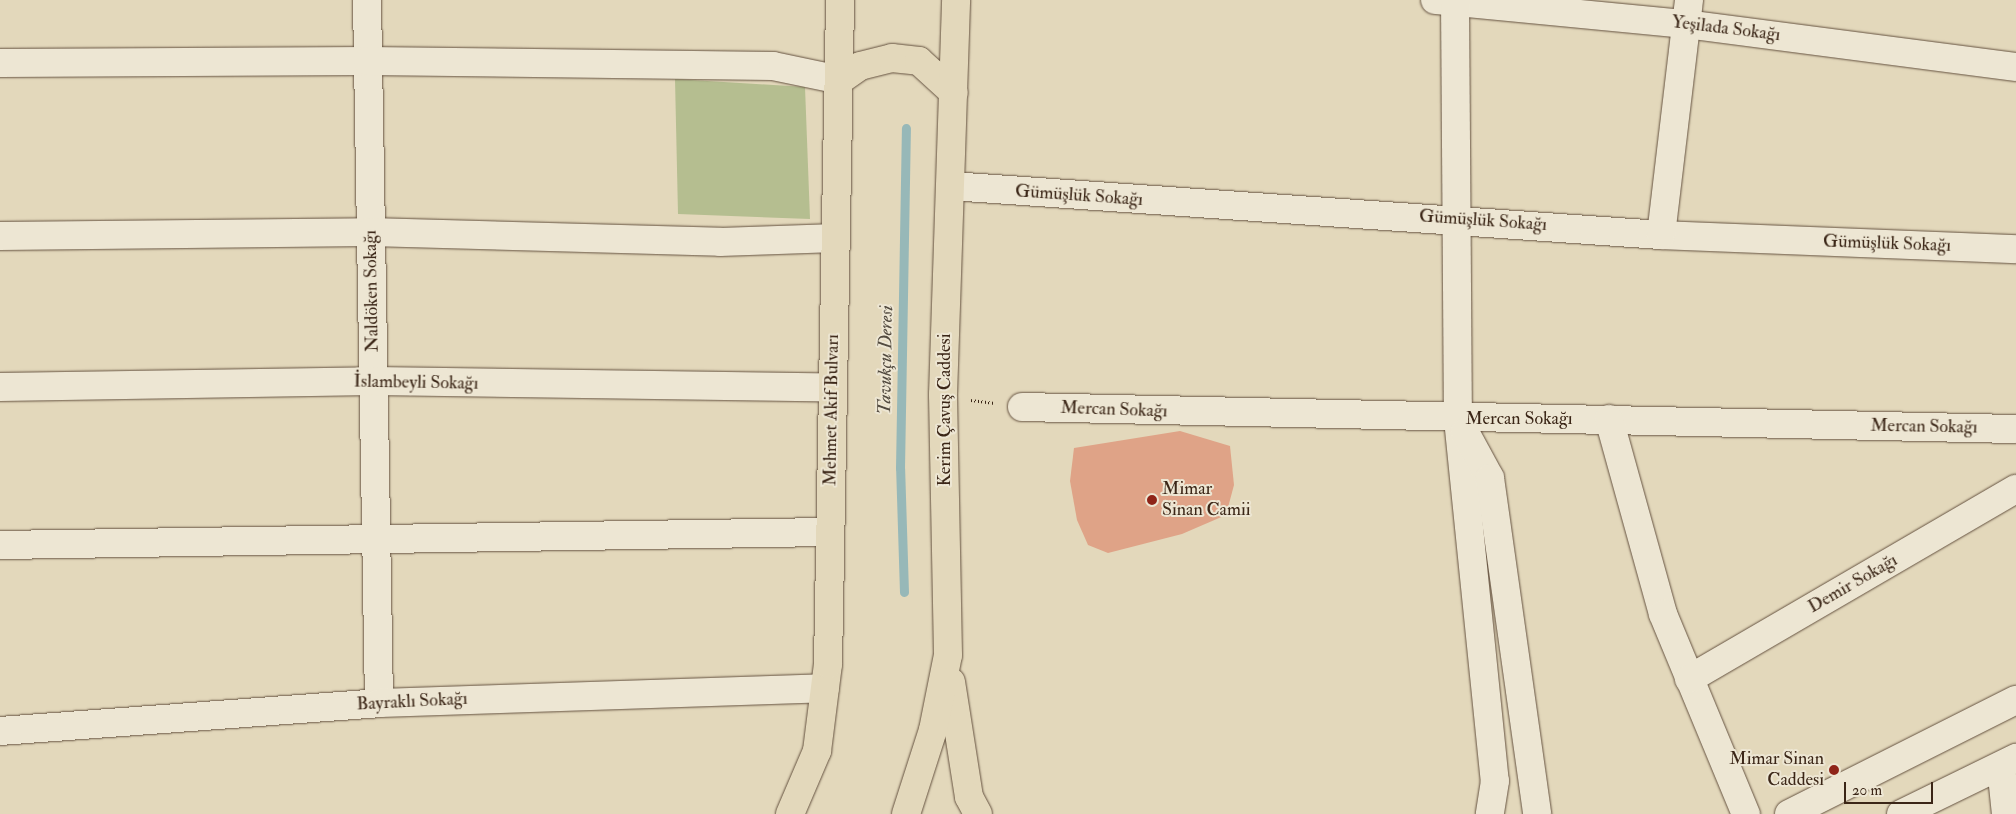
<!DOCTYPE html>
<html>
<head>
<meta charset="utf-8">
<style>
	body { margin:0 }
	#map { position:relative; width:2016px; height:814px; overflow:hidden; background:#e3d8bb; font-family:"IM FELL Double Pica",serif }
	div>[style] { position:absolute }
	.green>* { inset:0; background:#b5be90 }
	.stream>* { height:9px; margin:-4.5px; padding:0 4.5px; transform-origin:4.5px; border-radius:4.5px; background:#97b8b8 }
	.building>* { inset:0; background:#dfa387 }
	.path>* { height:3px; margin-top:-1.5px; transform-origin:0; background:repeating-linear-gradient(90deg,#3b2617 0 1px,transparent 0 3.5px) }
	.roads { filter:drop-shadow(0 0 1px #655240) drop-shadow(0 0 1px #655240) }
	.minor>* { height:28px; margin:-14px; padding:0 14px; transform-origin:14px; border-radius:14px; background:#ede6d3 }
	.secondary>* { height:28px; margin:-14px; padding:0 14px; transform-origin:14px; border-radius:14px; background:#ede6d3 }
	.primary>* { height:28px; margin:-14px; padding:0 14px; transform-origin:14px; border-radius:14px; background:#e3d8bb }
	.dots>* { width:14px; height:14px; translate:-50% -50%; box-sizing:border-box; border:2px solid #ede6d3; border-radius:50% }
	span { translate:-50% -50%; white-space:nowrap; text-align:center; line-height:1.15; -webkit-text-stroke:4px #ede6d3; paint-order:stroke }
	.street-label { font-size:18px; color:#3b2617 }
	.poi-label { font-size:18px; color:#3b2617 }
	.left { translate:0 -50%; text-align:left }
	.right { translate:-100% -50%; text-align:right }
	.water-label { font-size:19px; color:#524a3f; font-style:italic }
	.scale { position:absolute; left:1844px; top:782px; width:89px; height:22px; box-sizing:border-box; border:2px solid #3b2617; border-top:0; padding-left:6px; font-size:15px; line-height:18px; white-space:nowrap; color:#3b2617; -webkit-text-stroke:4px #ede6d3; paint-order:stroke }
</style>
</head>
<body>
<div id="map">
	<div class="green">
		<div style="clip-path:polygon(675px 79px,805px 87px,810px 219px,678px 214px)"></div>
	</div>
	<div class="stream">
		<div style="left:904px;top:592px;width:124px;rotate:-91.8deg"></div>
		<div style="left:900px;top:468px;width:340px;rotate:-89deg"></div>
	</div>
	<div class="building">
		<div style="clip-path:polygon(1180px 431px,1230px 446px,1234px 485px,1226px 515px,1182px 534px,1108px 553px,1088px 545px,1077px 520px,1070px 481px,1074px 448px)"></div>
	</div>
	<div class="path">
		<div style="left:971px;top:400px;width:24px;rotate:7deg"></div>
	</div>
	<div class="roads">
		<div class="minor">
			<div style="left:367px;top:0;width:703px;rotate:89.02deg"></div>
			<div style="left:1435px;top:0;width:251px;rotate:5.5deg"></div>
			<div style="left:1685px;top:24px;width:334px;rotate:7.4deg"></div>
			<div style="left:1455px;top:0;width:419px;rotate:89.6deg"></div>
			<div style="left:1458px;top:419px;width:364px;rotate:84.2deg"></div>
			<div style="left:1495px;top:781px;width:33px;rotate:99deg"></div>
			<div style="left:0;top:63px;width:368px;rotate:-0.3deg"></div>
			<div style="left:368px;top:61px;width:405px;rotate:0.7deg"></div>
			<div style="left:773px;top:66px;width:68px;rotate:11.8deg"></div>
			<div style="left:951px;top:186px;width:712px;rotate:3.95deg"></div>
			<div style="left:1661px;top:235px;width:355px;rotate:2.3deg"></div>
			<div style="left:1661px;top:235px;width:237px;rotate:-83.2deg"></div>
			<div style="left:0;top:236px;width:370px;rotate:-0.6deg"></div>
			<div style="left:370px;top:232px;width:350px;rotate:1.6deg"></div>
			<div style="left:720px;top:242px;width:116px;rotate:-2deg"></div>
			<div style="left:0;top:387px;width:374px;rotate:-0.9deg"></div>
			<div style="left:374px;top:381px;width:458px;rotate:0.8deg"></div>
			<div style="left:1022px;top:407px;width:994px;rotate:1.27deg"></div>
			<div style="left:1609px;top:419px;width:202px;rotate:74.5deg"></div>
			<div style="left:1663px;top:614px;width:217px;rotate:67.5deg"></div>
			<div style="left:1465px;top:432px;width:52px;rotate:61.5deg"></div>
			<div style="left:1490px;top:478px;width:339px;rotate:82deg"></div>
			<div style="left:0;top:545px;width:829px;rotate:-0.9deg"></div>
			<div style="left:1689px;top:679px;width:378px;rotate:-30.2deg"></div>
			<div style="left:0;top:731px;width:380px;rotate:-4.2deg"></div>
			<div style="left:379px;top:703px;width:446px;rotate:-1.9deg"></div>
			<div style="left:2001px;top:766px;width:48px;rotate:84.1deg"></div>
		</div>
		<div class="secondary">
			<div style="left:1789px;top:814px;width:254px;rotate:-26.7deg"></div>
			<div style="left:1901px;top:814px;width:128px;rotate:-26deg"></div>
		</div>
		<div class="primary">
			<div style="left:840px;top:80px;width:24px;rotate:-35deg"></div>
			<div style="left:860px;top:66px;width:33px;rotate:-14deg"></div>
			<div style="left:892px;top:58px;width:27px;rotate:6deg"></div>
			<div style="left:919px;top:61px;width:47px;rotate:42.4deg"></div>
			<div style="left:951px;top:682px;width:116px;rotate:81.1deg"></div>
			<div style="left:969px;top:797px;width:19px;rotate:62deg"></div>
			<div style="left:790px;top:814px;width:69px;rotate:-66.8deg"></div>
			<div style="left:817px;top:751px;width:88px;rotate:-82.8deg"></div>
			<div style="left:828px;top:664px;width:664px;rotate:-88.96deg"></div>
			<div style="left:906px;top:814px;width:88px;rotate:-72.2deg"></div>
			<div style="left:933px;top:730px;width:76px;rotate:-78.7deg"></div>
			<div style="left:948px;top:655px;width:260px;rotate:-91.1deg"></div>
			<div style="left:943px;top:395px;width:395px;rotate:-88.1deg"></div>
		</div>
	</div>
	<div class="dots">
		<div style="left:1152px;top:500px;background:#8f2418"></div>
		<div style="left:1834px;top:770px;background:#8f2418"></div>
	</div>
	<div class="street-label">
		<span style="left:1726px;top:29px;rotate:7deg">Yeşilada Sokağı</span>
		<span style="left:1079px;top:196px;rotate:4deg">Gümüşlük Sokağı</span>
		<span style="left:1483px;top:221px;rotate:4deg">Gümüşlük Sokağı</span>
		<span style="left:1887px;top:244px;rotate:2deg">Gümüşlük Sokağı</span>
		<span style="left:372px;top:291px;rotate:-91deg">Naldöken Sokağı</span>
		<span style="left:416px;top:383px;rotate:1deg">İslambeyli Sokağı</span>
		<span style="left:832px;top:410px;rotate:-89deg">Mehmet Akif Bulvarı</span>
		<span style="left:945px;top:410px;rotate:-90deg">Kerim Çavuş Caddesi</span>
		<span style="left:1114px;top:410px;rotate:2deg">Mercan Sokağı</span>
		<span style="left:1519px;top:419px">Mercan Sokağı</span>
		<span style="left:1924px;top:427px;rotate:1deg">Mercan Sokağı</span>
		<span style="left:1853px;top:584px;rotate:-30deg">Demir Sokağı</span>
		<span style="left:412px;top:702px;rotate:-3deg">Bayraklı Sokağı</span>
	</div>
	<div class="poi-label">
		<span class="left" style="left:1162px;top:500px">Mimar<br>Sinan Camii</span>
		<span class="right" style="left:1824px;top:770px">Mimar Sinan<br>Caddesi</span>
	</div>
	<div class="water-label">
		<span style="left:886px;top:360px;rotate:-89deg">Tavukçu Deresi</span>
	</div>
	<div class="scale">20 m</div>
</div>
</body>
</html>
